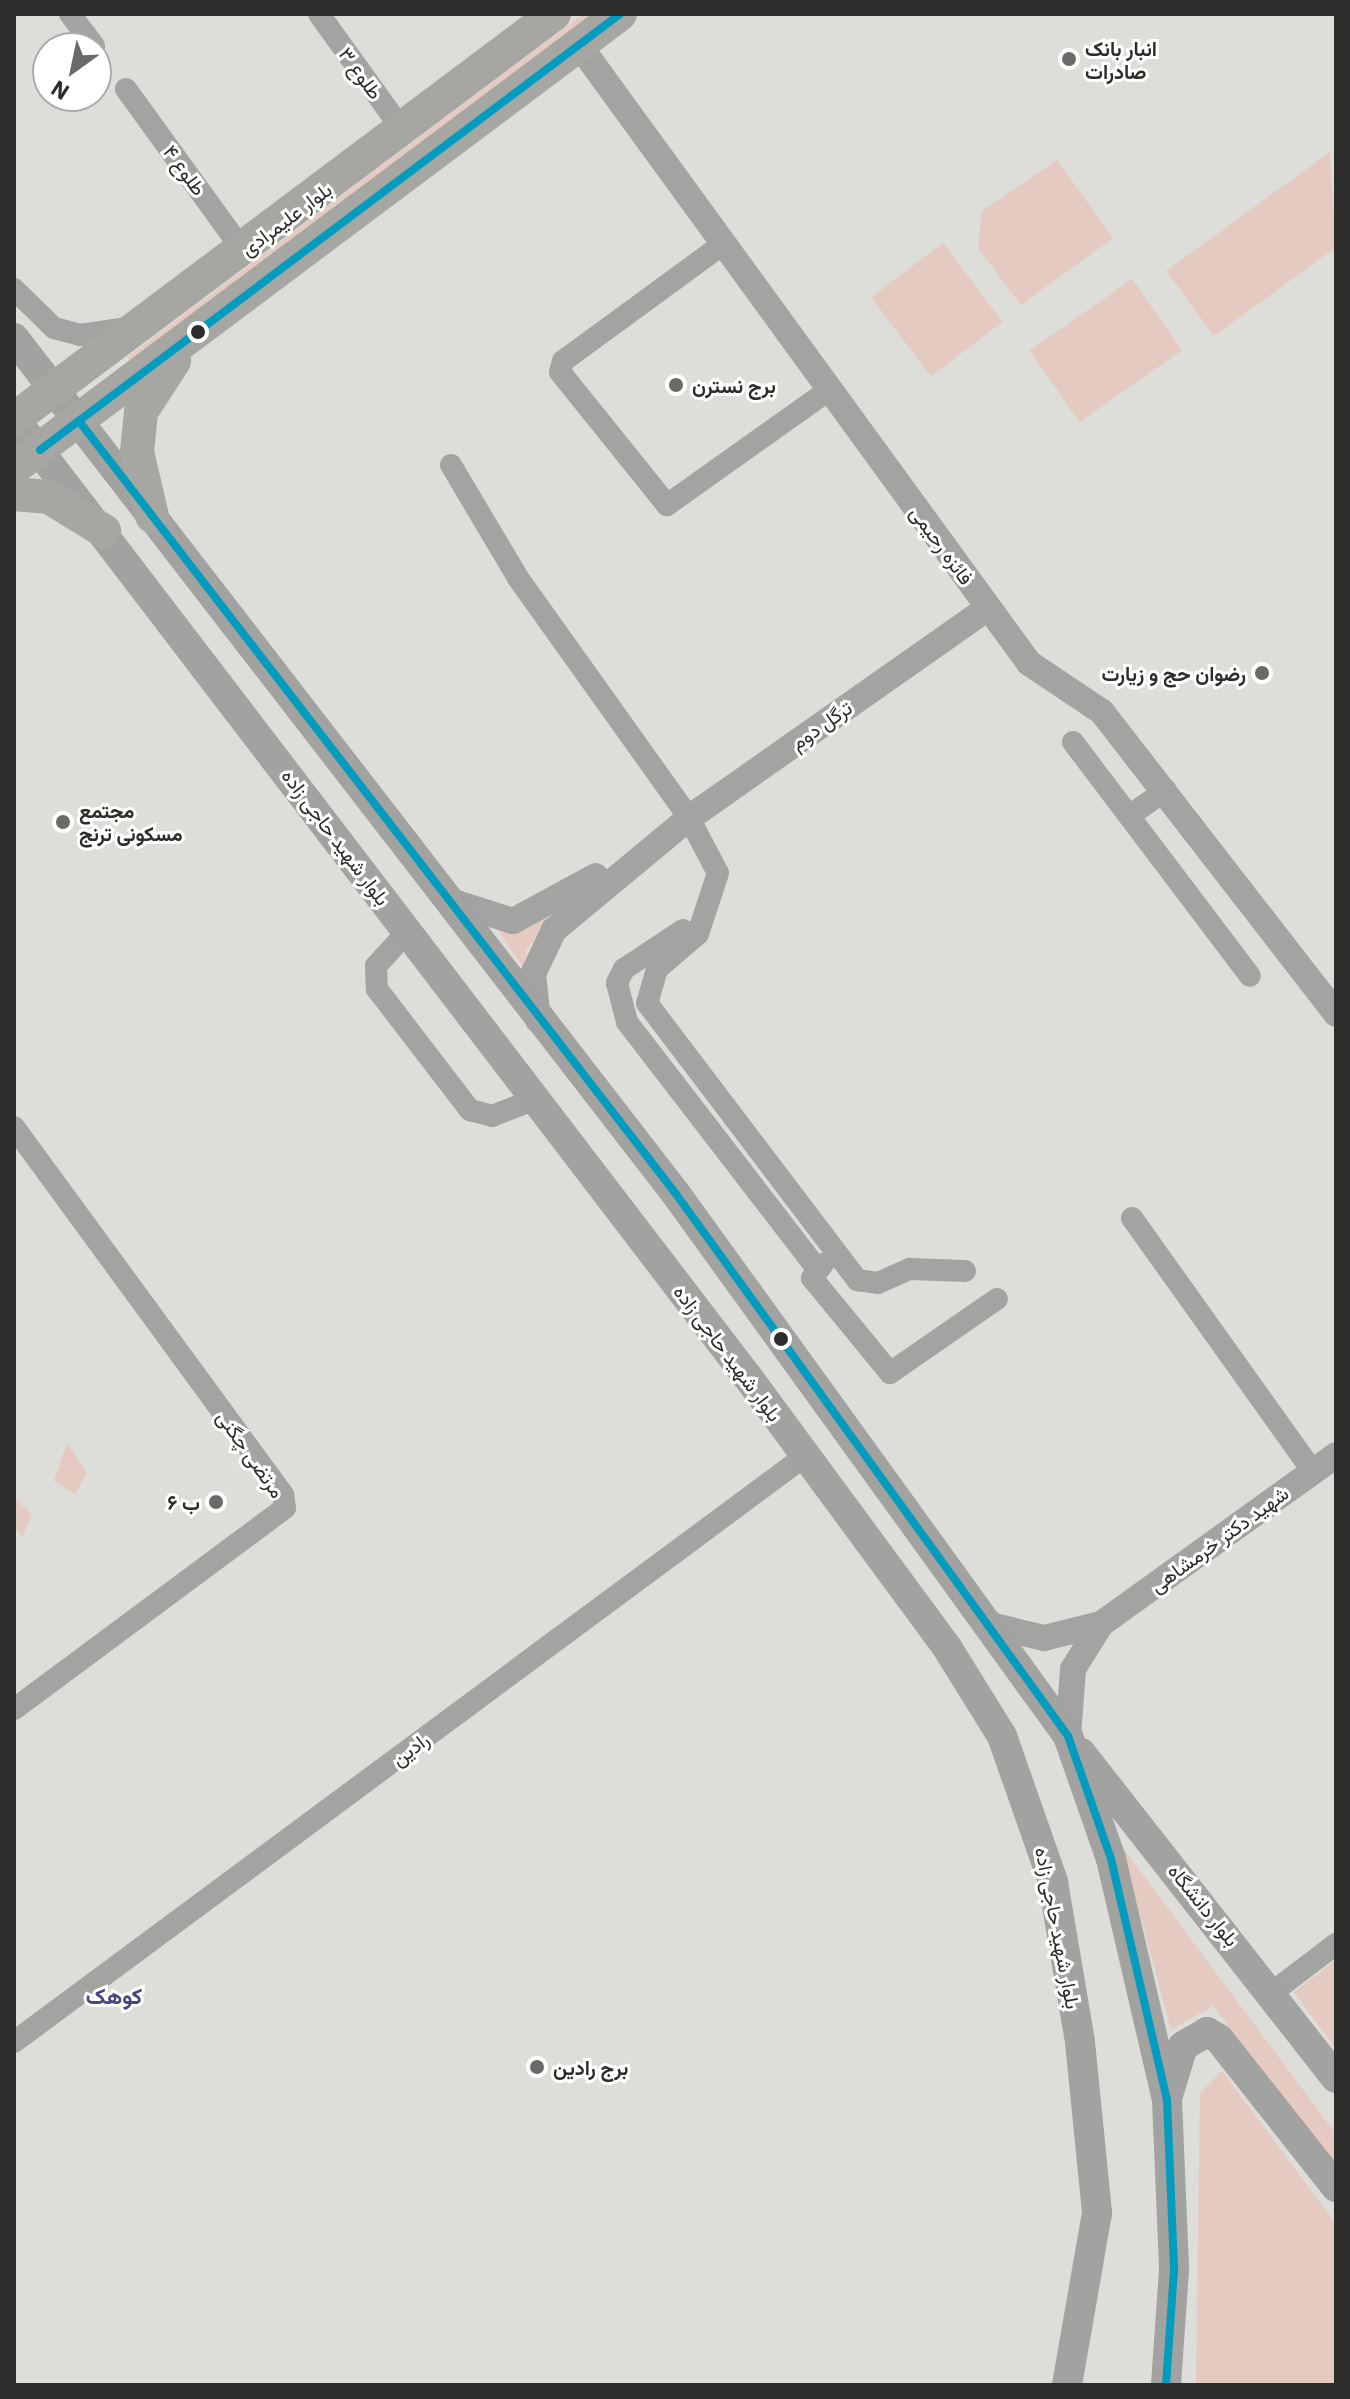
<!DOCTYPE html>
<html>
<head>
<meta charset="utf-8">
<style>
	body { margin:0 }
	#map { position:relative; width:1350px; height:2399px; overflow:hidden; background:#ddddda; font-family:"IBM Plex Sans",Vazirmatn,sans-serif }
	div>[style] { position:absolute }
	.green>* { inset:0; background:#e4cac0; transform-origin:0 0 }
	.minor>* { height:22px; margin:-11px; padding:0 11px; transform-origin:11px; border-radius:11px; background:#a3a3a2 }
	.tertiary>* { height:26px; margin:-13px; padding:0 13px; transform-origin:13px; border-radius:13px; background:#a3a3a2 }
	.secondary>* { height:30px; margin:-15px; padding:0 15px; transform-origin:15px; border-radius:15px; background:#a2a2a0 }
	.primary>* { height:34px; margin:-17px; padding:0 17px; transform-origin:17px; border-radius:17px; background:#a6a6a3 }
	.bus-1>* { height:8px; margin:-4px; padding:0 4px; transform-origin:4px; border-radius:4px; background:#049cbe }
	.dots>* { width:22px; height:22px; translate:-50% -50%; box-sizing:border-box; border:4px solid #fffffe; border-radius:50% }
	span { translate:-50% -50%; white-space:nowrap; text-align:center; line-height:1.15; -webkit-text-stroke:6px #fffffe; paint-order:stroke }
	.poi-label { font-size:20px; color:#2c2c2a; font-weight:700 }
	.left { translate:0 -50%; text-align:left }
	.right { translate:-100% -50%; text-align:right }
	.street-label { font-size:20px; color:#2c2c2a }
	.neighbourhood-label { font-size:22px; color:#484482; font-weight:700 }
	.frame { position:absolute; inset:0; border:16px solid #2c2c2a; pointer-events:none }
	.north { position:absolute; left:32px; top:32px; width:80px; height:80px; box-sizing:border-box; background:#fffffe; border:2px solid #ababa9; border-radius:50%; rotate:213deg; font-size:22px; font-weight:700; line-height:32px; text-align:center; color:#2c2c2a }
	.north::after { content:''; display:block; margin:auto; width:28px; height:36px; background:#6a6a68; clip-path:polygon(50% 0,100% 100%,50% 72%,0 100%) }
</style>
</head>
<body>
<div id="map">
	<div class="green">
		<div style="clip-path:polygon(583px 14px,604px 14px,133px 366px,127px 357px)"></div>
		<div style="clip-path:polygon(1330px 152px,1336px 247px,1214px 336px,1166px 271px)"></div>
		<div style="clip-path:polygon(1057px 160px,1113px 238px,1021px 305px,978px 248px,982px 211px)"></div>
		<div style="left:943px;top:243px;width:99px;height:90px;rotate:53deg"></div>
		<div style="left:1132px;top:279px;width:87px;height:125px;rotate:55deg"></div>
		<div style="clip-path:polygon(549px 917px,526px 951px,524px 968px,496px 928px,521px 929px)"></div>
		<div style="clip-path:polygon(67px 1443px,87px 1473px,75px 1494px,54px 1481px)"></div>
		<div style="clip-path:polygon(14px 1498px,32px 1514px,22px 1537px,14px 1526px)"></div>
		<div style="clip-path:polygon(1122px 1847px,1336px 2134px,1336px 2168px,1213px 2006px,1171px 2030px)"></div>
		<div style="clip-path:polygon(1336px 1960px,1336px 2049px,1294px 1992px)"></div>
		<div style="clip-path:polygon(1222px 2071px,1336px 2224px,1336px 2385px,1196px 2385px,1200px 2093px)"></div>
	</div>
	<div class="minor">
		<div style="left:70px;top:14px;width:40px;rotate:53deg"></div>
		<div style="left:319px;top:14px;width:144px;rotate:54.3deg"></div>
		<div style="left:126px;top:89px;width:201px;rotate:54.1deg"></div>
		<div style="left:723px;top:244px;width:198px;rotate:143.8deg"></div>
		<div style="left:563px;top:361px;width:11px;rotate:105deg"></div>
		<div style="left:560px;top:372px;width:171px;rotate:51.2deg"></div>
		<div style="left:667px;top:505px;width:199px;rotate:-35.4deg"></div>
		<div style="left:14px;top:289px;width:56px;rotate:44.3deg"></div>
		<div style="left:54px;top:328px;width:27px;rotate:15deg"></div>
		<div style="left:80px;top:335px;width:48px;rotate:-8.5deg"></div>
		<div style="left:451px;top:465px;width:131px;rotate:59.3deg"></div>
		<div style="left:518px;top:578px;width:295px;rotate:54.5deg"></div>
		<div style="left:689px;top:818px;width:62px;rotate:62.2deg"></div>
		<div style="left:718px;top:873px;width:64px;rotate:108.2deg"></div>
		<div style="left:698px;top:934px;width:54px;rotate:139.5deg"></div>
		<div style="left:657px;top:969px;width:35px;rotate:106deg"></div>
		<div style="left:647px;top:1003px;width:348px;rotate:52.8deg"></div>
		<div style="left:857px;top:1280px;width:21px;rotate:8deg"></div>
		<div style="left:878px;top:1283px;width:35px;rotate:-24deg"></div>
		<div style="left:910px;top:1269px;width:55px;rotate:2.1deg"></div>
		<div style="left:1073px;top:742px;width:293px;rotate:52.9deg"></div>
		<div style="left:1129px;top:816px;width:45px;rotate:-35.1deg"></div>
		<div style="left:683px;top:930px;width:71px;rotate:146.5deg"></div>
		<div style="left:624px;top:969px;width:16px;rotate:117deg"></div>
		<div style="left:617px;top:983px;width:40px;rotate:75.6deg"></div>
		<div style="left:627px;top:1022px;width:312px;rotate:52.4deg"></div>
		<div style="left:407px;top:932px;width:46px;rotate:132.4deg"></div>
		<div style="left:376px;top:966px;width:23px;rotate:88deg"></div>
		<div style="left:377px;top:989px;width:153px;rotate:52.5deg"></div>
		<div style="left:470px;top:1110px;width:23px;rotate:15deg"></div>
		<div style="left:492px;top:1116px;width:44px;rotate:-21.3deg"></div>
		<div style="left:14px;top:1127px;width:456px;rotate:53.8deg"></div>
		<div style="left:283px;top:1495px;width:13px;rotate:81deg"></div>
		<div style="left:285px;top:1508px;width:337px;rotate:143.4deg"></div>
		<div style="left:1132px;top:1218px;width:312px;rotate:54.5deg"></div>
		<div style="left:823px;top:1264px;width:18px;rotate:128deg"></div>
		<div style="left:812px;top:1278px;width:123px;rotate:50.6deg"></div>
		<div style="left:890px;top:1373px;width:130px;rotate:-34.7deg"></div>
		<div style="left:1274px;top:1991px;width:78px;rotate:-37.2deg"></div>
		<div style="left:14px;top:2042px;width:984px;rotate:-36.53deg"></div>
	</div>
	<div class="tertiary">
		<div style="left:579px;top:45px;width:764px;rotate:53.94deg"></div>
		<div style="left:1029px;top:663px;width:88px;rotate:33.9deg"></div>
		<div style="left:1102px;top:712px;width:382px;rotate:52.2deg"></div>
		<div style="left:454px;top:902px;width:62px;rotate:17.9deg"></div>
		<div style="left:513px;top:921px;width:94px;rotate:-28.5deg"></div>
		<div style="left:538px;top:1020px;width:46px;rotate:-96.2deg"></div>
		<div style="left:533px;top:974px;width:49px;rotate:-64.5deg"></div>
		<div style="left:554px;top:930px;width:175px;rotate:-39.7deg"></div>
		<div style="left:689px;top:818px;width:365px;rotate:-35.1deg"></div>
		<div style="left:986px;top:1624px;width:60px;rotate:13.6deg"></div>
		<div style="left:1044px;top:1638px;width:59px;rotate:-13.8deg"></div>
		<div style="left:1101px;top:1624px;width:289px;rotate:-35.7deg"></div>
		<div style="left:1068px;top:1736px;width:67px;rotate:-85.7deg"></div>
		<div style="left:1073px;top:1669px;width:53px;rotate:-58.1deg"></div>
	</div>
	<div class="secondary">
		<div style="left:14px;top:338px;width:1082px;rotate:52.28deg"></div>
		<div style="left:676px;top:1194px;width:669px;rotate:54.12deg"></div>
		<div style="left:1068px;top:1736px;width:130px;rotate:70.7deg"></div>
		<div style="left:1111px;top:1859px;width:247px;rotate:76.9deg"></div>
		<div style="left:1167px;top:2100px;width:170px;rotate:87.6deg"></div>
		<div style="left:1174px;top:2270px;width:115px;rotate:94deg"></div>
		<div style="left:14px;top:418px;width:1206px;rotate:52.58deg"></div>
		<div style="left:747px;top:1376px;width:339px;rotate:53.6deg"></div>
		<div style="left:948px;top:1649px;width:102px;rotate:58.2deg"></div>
		<div style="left:1002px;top:1736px;width:155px;rotate:70.7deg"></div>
		<div style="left:1053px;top:1882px;width:162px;rotate:80.4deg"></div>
		<div style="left:1080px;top:2042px;width:172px;rotate:84.3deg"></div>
		<div style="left:1097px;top:2213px;width:175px;rotate:99.9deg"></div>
		<div style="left:1081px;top:1753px;width:413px;rotate:51.9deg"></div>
		<div style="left:1167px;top:2098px;width:54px;rotate:-72.9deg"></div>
		<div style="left:1183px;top:2046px;width:28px;rotate:-30deg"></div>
		<div style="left:1207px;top:2032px;width:14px;rotate:30deg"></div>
		<div style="left:1219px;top:2039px;width:189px;rotate:51.7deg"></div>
	</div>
	<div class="primary">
		<div style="left:14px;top:419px;width:675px;rotate:-36.87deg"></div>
		<div style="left:14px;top:468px;width:757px;rotate:-36.84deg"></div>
		<div style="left:14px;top:494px;width:35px;rotate:5deg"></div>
		<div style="left:49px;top:497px;width:65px;rotate:31.7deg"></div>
		<div style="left:152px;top:516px;width:66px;rotate:-103.2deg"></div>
		<div style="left:137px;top:452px;width:40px;rotate:-84.3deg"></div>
		<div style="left:141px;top:412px;width:61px;rotate:-57.1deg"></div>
	</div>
	<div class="bus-1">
		<div style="left:79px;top:421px;width:977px;rotate:52.32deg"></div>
		<div style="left:676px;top:1194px;width:669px;rotate:54.12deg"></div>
		<div style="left:1068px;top:1736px;width:130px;rotate:70.7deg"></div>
		<div style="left:1111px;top:1859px;width:247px;rotate:76.9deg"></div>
		<div style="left:1167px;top:2100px;width:170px;rotate:87.6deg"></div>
		<div style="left:1174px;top:2270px;width:115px;rotate:94deg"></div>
		<div style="left:40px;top:450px;width:726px;rotate:-36.93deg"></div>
	</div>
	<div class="dots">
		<div style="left:1069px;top:59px;background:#6a6a68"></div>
		<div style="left:198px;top:332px;background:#2c2c2a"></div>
		<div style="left:676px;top:385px;background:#6a6a68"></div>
		<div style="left:1262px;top:673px;background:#6a6a68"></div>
		<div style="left:63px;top:822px;background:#6a6a68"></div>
		<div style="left:781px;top:1339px;background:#2c2c2a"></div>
		<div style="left:216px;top:1502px;background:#6a6a68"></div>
		<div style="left:537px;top:2067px;background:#6a6a68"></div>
	</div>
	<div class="poi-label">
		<span class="left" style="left:1085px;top:60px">انبار بانک<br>صادرات</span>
		<span class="left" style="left:692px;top:385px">برج نسترن</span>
		<span class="right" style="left:1246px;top:673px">رضوان حج و زیارت</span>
		<span class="left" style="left:79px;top:822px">مجتمع<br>مسکونی ترنج</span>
		<span class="right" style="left:200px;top:1502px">ب ۶</span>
		<span class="left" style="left:553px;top:2067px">برج رادین</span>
	</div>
	<div class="street-label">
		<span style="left:361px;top:73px;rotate:54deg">طلوع ۳</span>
		<span style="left:185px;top:170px;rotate:54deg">طلوع ۴</span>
		<span style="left:286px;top:219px;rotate:-37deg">بلوار علیمرادی</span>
		<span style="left:942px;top:545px;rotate:54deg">فائزه رحیمی</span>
		<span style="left:821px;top:725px;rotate:-35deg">ترگل دوم</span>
		<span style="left:336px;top:837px;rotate:53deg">بلوار شهید حاجی زاده</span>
		<span style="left:728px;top:1353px;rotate:53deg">بلوار شهید حاجی زاده</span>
		<span style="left:251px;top:1454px;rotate:55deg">مرتضی چگنی</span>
		<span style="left:1219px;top:1539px;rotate:-36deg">شهید دکتر خرمشاهی</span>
		<span style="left:410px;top:1749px;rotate:-37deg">رادین</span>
		<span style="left:1204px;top:1905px;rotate:51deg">بلوار دانشگاه</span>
		<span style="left:1058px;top:1928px;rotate:79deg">بلوار شهید حاجی زاده</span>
	</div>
	<div class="neighbourhood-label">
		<span style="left:114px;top:1996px">کوهک</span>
	</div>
	<div class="frame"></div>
	<div class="north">N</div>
</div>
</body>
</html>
